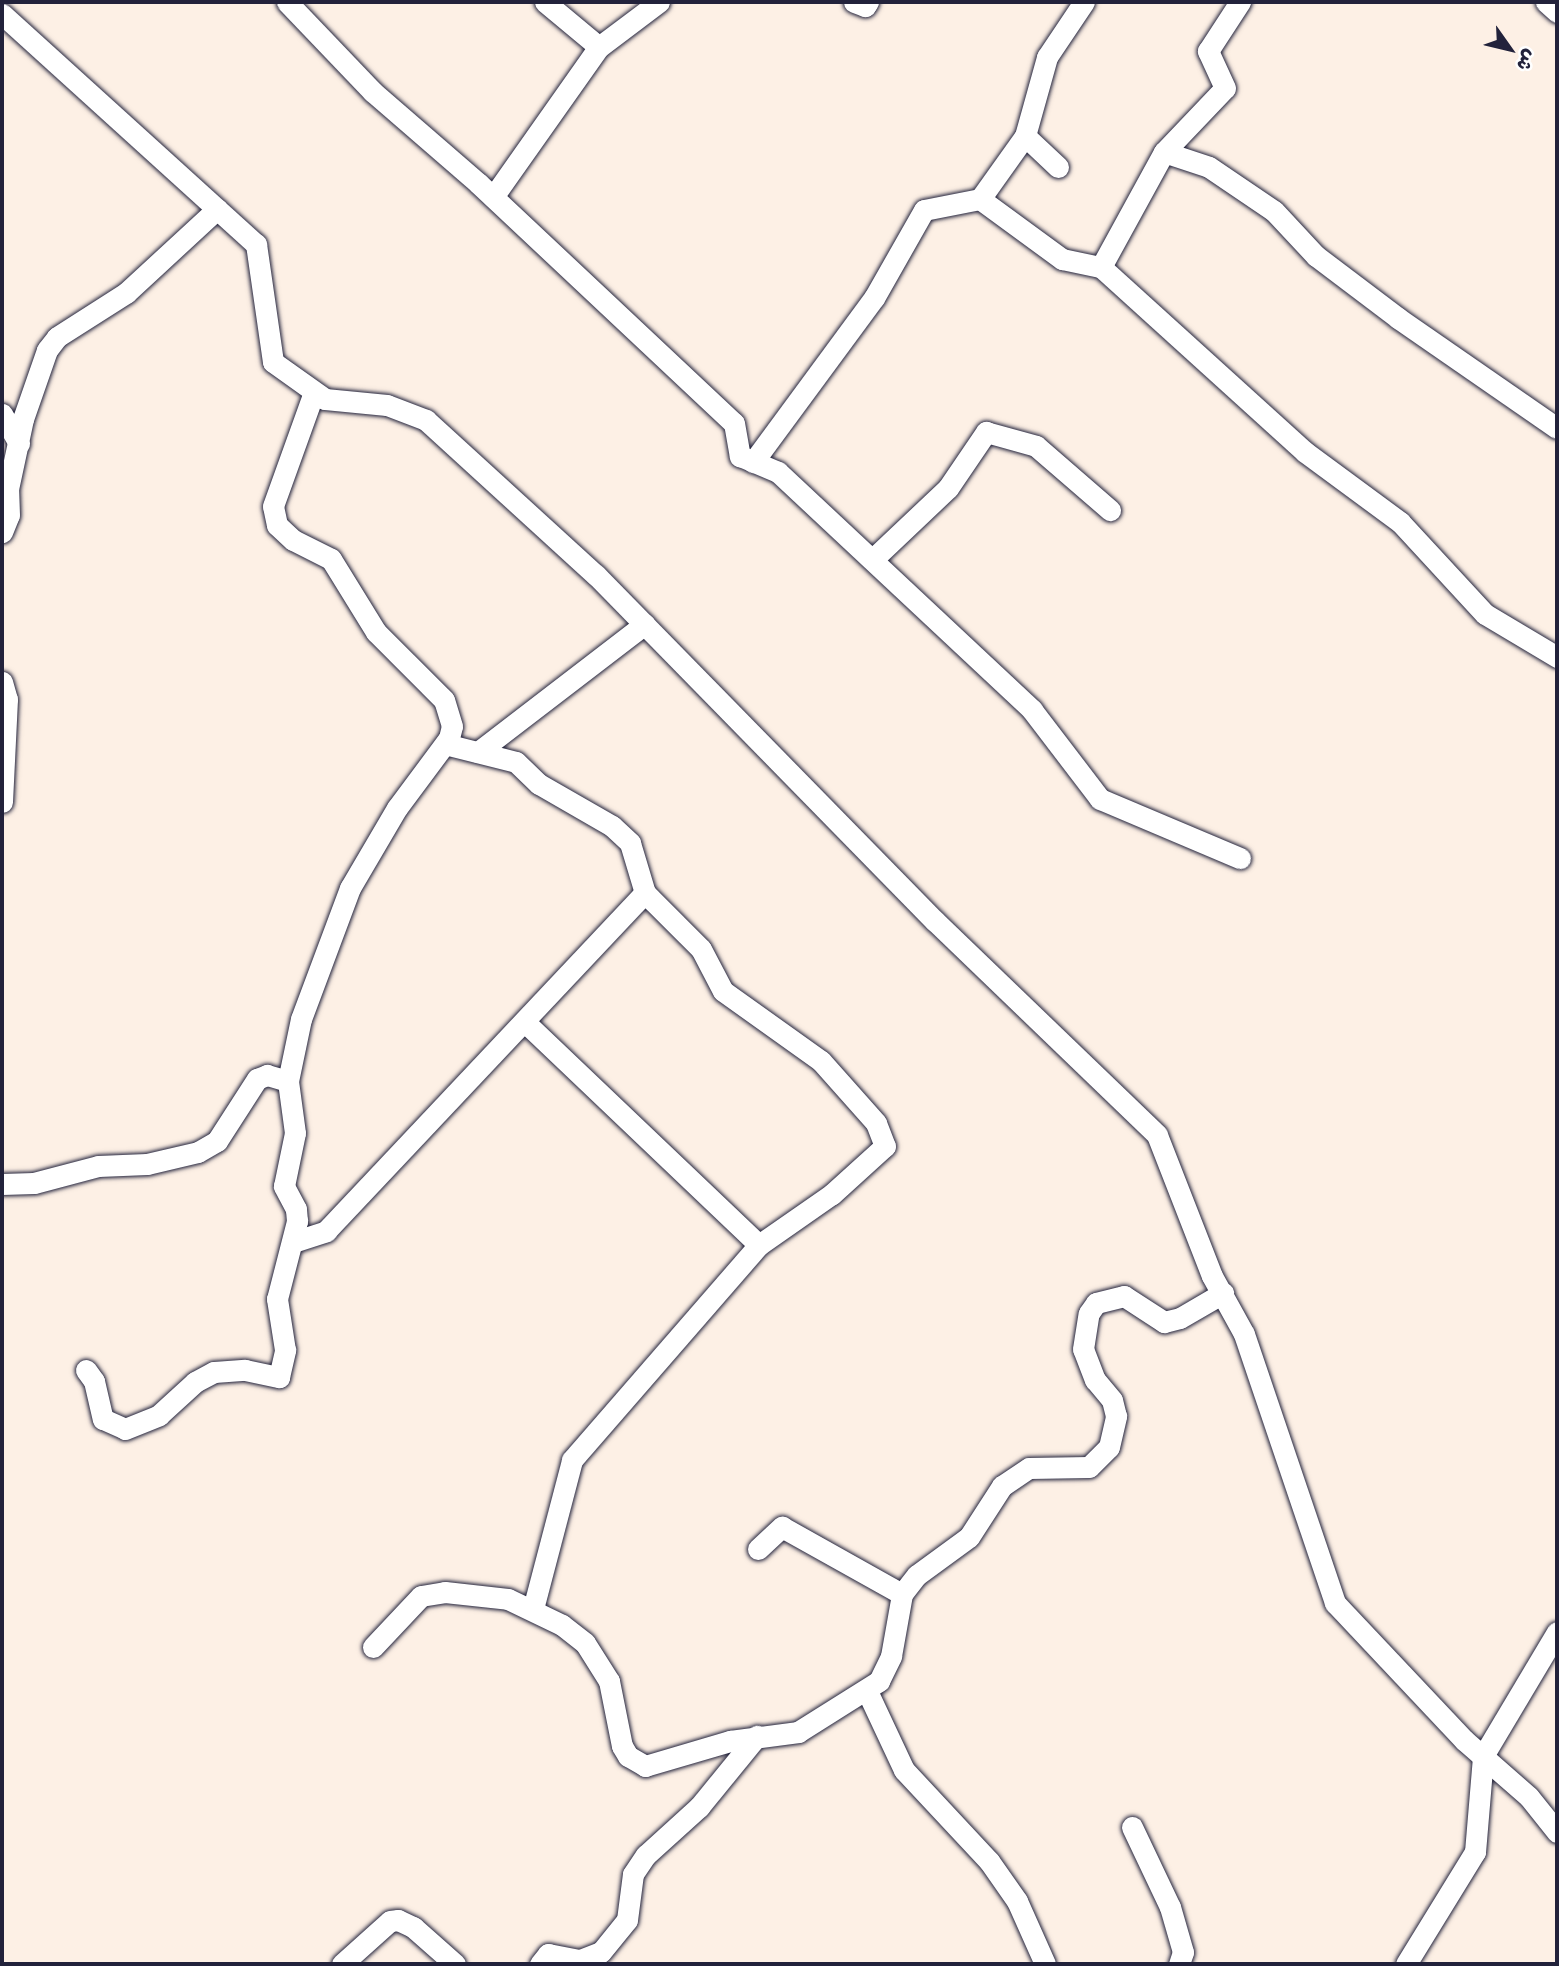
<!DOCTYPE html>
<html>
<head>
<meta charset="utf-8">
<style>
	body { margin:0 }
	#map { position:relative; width:1559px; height:1966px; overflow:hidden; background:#fdf0e5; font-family:"Patrick Hand","Playpen Sans Arabic",sans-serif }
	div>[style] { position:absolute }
	.roads { filter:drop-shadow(0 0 2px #22223b) drop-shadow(0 0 2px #22223b) }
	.minor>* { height:21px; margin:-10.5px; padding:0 10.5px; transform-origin:10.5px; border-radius:10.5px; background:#fff }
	span { translate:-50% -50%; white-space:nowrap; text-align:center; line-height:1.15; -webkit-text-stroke:5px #fff; paint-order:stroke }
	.frame { position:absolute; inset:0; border:4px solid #22223b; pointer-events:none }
	.north { position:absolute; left:1475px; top:14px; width:70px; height:70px; -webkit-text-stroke:5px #fff; paint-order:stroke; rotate:124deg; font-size:19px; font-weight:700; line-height:28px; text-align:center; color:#22223b }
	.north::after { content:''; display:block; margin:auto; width:24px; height:32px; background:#22223b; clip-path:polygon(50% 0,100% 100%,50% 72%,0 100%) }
</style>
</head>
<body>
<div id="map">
	<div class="roads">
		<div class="minor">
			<div style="left:287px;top:2px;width:124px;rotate:46.3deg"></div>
			<div style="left:373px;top:92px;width:139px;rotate:40.9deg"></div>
			<div style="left:478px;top:183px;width:351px;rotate:43.2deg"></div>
			<div style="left:734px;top:423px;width:34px;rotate:80deg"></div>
			<div style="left:740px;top:456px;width:41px;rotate:22.8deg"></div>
			<div style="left:778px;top:472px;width:348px;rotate:43.1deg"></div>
			<div style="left:1032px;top:710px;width:112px;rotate:52.6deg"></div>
			<div style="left:1100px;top:799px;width:152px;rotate:22.9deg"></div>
			<div style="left:545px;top:2px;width:70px;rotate:39.8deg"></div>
			<div style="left:599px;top:47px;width:75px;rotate:-36.9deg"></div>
			<div style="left:854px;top:2px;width:12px;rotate:20deg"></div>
			<div style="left:865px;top:6px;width:5px;rotate:-53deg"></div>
			<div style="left:1546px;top:2px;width:15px;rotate:42deg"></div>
			<div style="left:2px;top:14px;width:343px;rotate:42.2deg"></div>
			<div style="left:256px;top:244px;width:119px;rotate:81.8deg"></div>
			<div style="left:273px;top:362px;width:64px;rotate:35.4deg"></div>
			<div style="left:325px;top:399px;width:62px;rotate:5.5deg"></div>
			<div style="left:387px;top:405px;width:42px;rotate:21deg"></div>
			<div style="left:426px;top:420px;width:230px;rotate:42.4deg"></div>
			<div style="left:596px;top:575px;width:484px;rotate:45.6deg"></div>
			<div style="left:935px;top:921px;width:308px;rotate:43.9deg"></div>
			<div style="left:1157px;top:1135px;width:151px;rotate:68.7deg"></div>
			<div style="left:1212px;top:1276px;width:66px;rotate:61.1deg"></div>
			<div style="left:1244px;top:1334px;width:284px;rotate:71.3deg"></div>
			<div style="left:1335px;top:1603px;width:188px;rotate:46.7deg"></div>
			<div style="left:1464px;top:1740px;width:86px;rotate:41.2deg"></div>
			<div style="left:1529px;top:1797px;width:45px;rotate:51.3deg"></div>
			<div style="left:1164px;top:152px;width:88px;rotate:-46.4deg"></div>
			<div style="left:1225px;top:88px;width:41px;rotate:-114.7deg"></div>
			<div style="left:1208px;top:51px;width:59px;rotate:-56.9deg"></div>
			<div style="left:1058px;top:167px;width:45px;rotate:-136.8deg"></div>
			<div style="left:1025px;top:136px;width:82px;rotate:-74.4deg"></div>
			<div style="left:1047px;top:57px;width:66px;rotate:-56.1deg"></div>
			<div style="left:493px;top:197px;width:184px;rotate:-54.8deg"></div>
			<div style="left:980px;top:199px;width:102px;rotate:36.2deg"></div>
			<div style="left:1062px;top:259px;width:40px;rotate:12deg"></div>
			<div style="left:1101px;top:267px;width:275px;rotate:42.2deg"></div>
			<div style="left:1305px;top:452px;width:118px;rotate:36.4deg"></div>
			<div style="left:1400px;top:522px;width:125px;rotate:47.3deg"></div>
			<div style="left:1485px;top:614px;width:84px;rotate:30.8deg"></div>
			<div style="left:1101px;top:267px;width:131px;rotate:-61.3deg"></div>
			<div style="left:1164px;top:152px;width:47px;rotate:18.4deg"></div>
			<div style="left:1209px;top:167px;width:78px;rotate:34.1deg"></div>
			<div style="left:1274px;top:211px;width:62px;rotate:47deg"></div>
			<div style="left:1316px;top:256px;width:103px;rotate:37.1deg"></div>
			<div style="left:1398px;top:318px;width:193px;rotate:34.7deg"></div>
			<div style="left:2px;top:414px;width:34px;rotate:60deg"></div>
			<div style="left:753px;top:462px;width:204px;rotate:-53.6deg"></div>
			<div style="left:874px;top:298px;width:101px;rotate:-60.4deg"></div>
			<div style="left:924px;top:210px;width:57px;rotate:-11.1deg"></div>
			<div style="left:980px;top:199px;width:77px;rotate:-54.5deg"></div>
			<div style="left:2px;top:532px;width:18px;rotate:-68deg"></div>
			<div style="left:9px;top:515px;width:26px;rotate:-92deg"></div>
			<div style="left:8px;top:489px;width:72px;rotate:-77.9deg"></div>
			<div style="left:23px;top:419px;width:73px;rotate:-70.8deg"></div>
			<div style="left:47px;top:350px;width:16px;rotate:-52deg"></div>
			<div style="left:57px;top:337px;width:82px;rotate:-32.5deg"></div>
			<div style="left:126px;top:293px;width:124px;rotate:-42.7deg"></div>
			<div style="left:873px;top:559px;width:103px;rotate:-43.4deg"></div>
			<div style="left:948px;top:488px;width:68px;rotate:-55.8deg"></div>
			<div style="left:986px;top:432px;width:52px;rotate:15.6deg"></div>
			<div style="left:1036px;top:446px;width:98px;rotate:40.9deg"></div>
			<div style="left:2px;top:682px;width:18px;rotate:74deg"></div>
			<div style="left:7px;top:699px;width:103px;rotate:92.8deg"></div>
			<div style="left:445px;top:744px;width:73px;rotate:14.2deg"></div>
			<div style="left:516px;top:762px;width:32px;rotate:44deg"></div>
			<div style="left:539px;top:784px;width:84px;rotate:29.9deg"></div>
			<div style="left:612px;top:826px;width:25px;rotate:43deg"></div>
			<div style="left:630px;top:843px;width:52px;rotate:73.3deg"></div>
			<div style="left:645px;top:893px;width:79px;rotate:45deg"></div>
			<div style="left:701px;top:949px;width:47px;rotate:62.4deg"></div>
			<div style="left:723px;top:991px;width:120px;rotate:35.5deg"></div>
			<div style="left:821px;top:1061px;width:83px;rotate:48.4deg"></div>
			<div style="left:876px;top:1123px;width:25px;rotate:69deg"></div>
			<div style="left:885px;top:1146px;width:72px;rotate:137.8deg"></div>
			<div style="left:832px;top:1194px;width:89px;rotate:145.1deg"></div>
			<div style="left:759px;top:1245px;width:323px;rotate:-136.4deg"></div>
			<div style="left:478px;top:752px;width:210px;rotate:-37.5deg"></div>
			<div style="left:2px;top:1184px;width:32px;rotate:-2deg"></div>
			<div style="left:34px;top:1183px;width:66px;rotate:-14.9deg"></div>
			<div style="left:98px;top:1166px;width:49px;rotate:-2.3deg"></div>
			<div style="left:147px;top:1164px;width:52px;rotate:-13.2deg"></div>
			<div style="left:198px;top:1152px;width:22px;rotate:-30deg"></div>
			<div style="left:217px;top:1141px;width:74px;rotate:-57.2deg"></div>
			<div style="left:257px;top:1079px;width:11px;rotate:-22deg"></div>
			<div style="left:267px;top:1075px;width:22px;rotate:16deg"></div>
			<div style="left:293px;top:1242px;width:35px;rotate:-18deg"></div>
			<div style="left:326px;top:1231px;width:465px;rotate:-46.7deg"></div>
			<div style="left:86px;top:1370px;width:14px;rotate:54deg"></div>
			<div style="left:94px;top:1381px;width:39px;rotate:77deg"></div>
			<div style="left:103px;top:1419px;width:24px;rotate:24deg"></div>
			<div style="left:125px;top:1429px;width:37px;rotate:-22deg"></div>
			<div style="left:159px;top:1415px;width:49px;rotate:-42.5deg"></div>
			<div style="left:195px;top:1382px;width:21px;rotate:-28deg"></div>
			<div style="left:214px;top:1372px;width:31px;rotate:-4deg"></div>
			<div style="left:245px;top:1370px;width:35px;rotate:12deg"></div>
			<div style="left:279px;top:1377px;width:28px;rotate:-77deg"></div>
			<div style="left:285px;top:1350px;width:52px;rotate:-98.9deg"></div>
			<div style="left:277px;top:1299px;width:81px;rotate:-75.6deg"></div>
			<div style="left:297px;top:1221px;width:12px;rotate:-95deg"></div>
			<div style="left:296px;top:1209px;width:26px;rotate:-118deg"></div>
			<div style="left:284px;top:1186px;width:54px;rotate:-78.3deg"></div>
			<div style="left:295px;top:1133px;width:52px;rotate:-97.7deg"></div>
			<div style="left:288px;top:1081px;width:63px;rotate:-78.2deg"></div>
			<div style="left:301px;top:1019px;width:140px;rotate:-69.5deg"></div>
			<div style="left:350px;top:888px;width:93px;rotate:-59.6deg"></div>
			<div style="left:397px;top:808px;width:87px;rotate:-53.4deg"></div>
			<div style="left:449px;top:738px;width:12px;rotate:-76deg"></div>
			<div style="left:452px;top:726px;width:27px;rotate:-107deg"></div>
			<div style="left:444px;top:700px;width:96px;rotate:-135deg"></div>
			<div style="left:376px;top:632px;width:86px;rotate:-121.7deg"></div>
			<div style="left:331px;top:559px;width:42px;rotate:-153.4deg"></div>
			<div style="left:293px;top:540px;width:22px;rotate:-137deg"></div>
			<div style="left:277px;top:525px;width:19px;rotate:-102deg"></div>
			<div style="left:273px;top:506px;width:121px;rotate:-70.2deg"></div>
			<div style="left:758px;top:1549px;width:33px;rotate:-43deg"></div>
			<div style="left:782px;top:1527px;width:137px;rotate:29.2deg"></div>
			<div style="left:533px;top:1609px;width:154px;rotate:-75.3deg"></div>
			<div style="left:572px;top:1460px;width:285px;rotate:-49deg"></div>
			<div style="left:373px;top:1647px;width:70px;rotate:-46.7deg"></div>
			<div style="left:421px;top:1596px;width:24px;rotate:-9deg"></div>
			<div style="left:445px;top:1592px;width:63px;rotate:6.3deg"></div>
			<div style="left:508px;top:1599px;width:60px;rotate:25.7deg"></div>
			<div style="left:562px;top:1625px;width:29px;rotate:38deg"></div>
			<div style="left:585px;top:1643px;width:45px;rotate:57.7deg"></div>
			<div style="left:609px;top:1681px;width:66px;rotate:78.7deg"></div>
			<div style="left:622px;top:1746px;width:12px;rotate:59deg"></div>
			<div style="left:628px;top:1756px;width:20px;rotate:30deg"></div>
			<div style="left:645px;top:1766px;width:89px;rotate:-16.4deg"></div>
			<div style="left:730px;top:1741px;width:69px;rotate:-7.5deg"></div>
			<div style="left:798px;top:1732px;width:96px;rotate:-32.2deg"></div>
			<div style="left:879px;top:1681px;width:28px;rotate:-64deg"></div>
			<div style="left:891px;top:1656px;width:63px;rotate:-79.9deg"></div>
			<div style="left:902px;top:1594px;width:24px;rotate:-52deg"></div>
			<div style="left:917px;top:1575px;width:64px;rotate:-36.2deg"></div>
			<div style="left:969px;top:1537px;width:61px;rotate:-57.1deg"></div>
			<div style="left:1002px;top:1486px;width:32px;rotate:-34deg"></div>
			<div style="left:1029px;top:1468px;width:60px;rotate:-1deg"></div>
			<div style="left:1089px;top:1467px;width:28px;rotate:-45deg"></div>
			<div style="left:1109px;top:1447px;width:32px;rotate:-77deg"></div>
			<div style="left:1116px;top:1416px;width:16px;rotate:-104deg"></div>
			<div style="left:1112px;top:1400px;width:26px;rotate:-130deg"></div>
			<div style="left:1095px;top:1380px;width:33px;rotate:-111deg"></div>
			<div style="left:1083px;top:1349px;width:36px;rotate:-81deg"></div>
			<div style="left:1089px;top:1313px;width:12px;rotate:-55deg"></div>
			<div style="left:1096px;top:1303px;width:29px;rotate:-14deg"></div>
			<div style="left:1124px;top:1296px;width:48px;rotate:33deg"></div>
			<div style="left:1164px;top:1322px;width:16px;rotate:-14deg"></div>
			<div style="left:1180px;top:1318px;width:50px;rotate:-30.2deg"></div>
			<div style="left:867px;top:1691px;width:87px;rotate:64.9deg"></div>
			<div style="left:904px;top:1770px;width:125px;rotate:47deg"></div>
			<div style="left:989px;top:1861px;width:49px;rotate:55deg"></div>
			<div style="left:1017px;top:1901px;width:69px;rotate:66deg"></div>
			<div style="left:1132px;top:1827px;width:89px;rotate:64.6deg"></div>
			<div style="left:1170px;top:1907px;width:47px;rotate:73.9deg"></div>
			<div style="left:1183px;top:1952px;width:13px;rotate:108deg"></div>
			<div style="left:342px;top:1964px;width:64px;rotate:-41.9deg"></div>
			<div style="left:390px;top:1921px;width:8px;rotate:-7deg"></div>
			<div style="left:398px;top:1920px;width:17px;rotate:25deg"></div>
			<div style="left:413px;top:1927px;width:56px;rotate:41.4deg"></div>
			<div style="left:540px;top:1964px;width:13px;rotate:-51deg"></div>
			<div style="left:548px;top:1954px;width:33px;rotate:11deg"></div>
			<div style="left:580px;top:1960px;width:22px;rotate:-21deg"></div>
			<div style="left:601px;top:1952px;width:41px;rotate:-50.9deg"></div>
			<div style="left:627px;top:1920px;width:46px;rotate:-82.6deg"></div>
			<div style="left:633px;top:1874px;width:23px;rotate:-56deg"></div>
			<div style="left:646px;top:1855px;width:72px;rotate:-42.2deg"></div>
			<div style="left:699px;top:1807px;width:92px;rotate:-50.8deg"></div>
			<div style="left:1406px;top:1964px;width:132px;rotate:-58.4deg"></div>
			<div style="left:1475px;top:1852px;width:96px;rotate:-85.2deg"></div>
			<div style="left:1483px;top:1756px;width:144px;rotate:-59.2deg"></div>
		</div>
	</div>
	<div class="frame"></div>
	<div class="north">ش</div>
</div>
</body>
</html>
